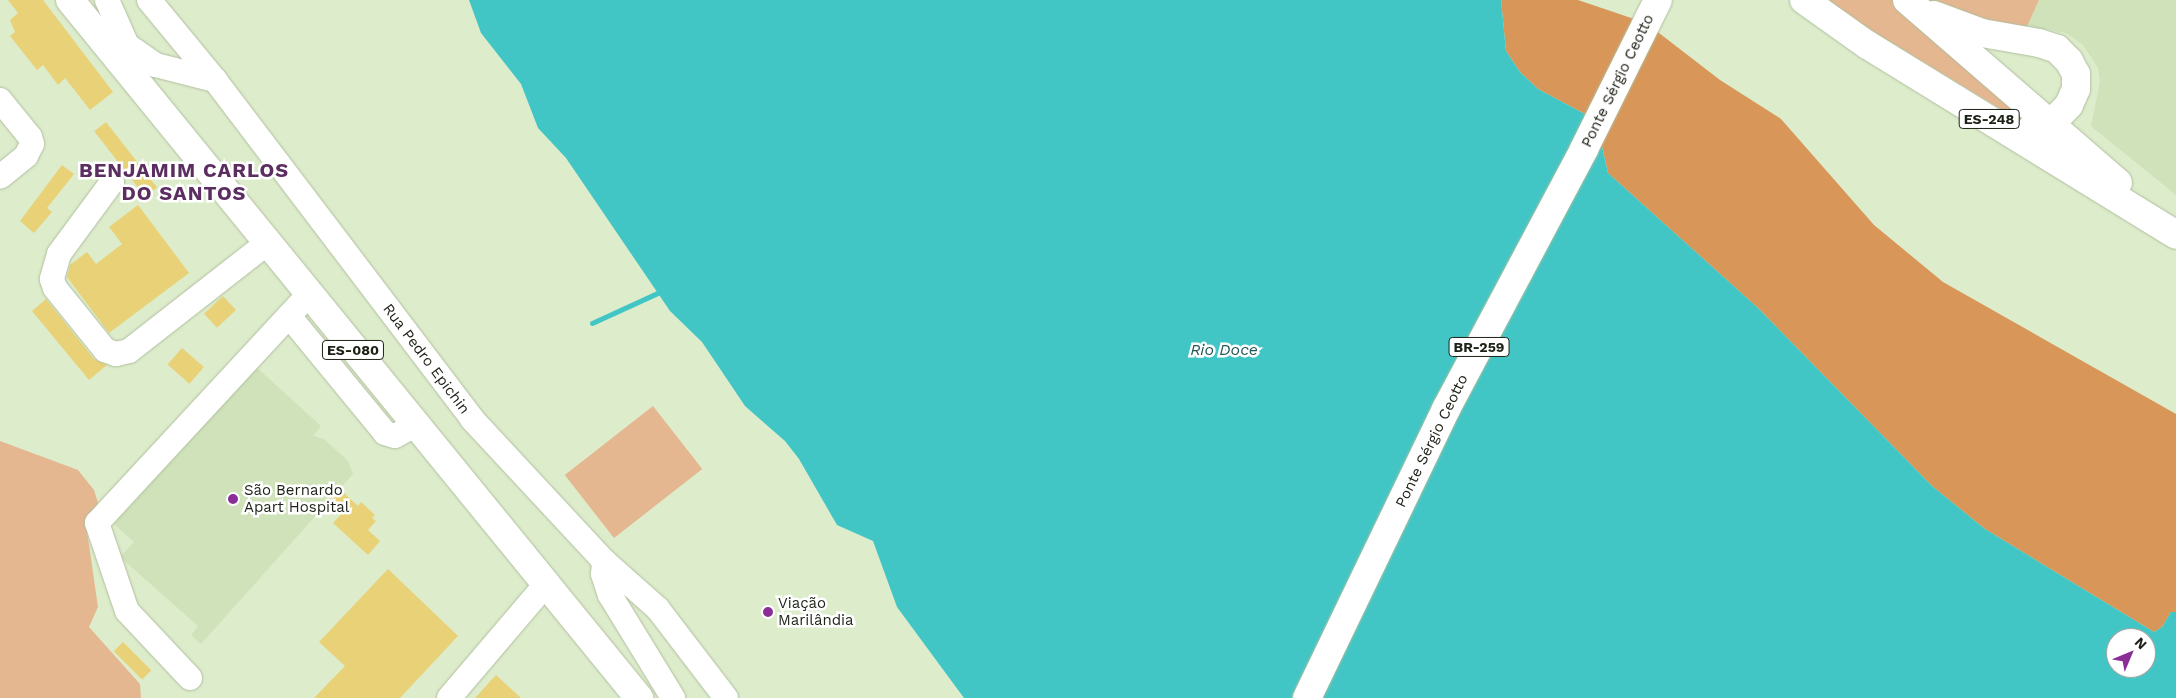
<!DOCTYPE html>
<html>
<head>
<meta charset="utf-8">
<style>
	body { margin:0 }
	#map { position:relative; width:2176px; height:698px; overflow:hidden; background:#ddeccb; font-family:"Work Sans",sans-serif }
	div>[style] { position:absolute }
	.built>* { inset:0; background:#cfe2b9 }
	.green>* { inset:0; background:#e5b791; transform-origin:0 0 }
	.forest>* { inset:0; background:#d99659 }
	.water>* { inset:0; background:#42c6c5 }
	.stream>* { height:5px; margin:-2.5px; padding:0 2.5px; transform-origin:2.5px; border-radius:2.5px; background:#42c6c5 }
	.building>* { inset:0; background:#e9d178; transform-origin:0 0 }
	.roads { filter:drop-shadow(0 0 1px #b0bf9f) drop-shadow(0 0 1px #b0bf9f) }
	.minor>* { height:24px; margin:-12px; padding:0 12px; transform-origin:12px; border-radius:12px; background:#fff }
	.major>* { height:28px; margin:-14px; padding:0 14px; transform-origin:14px; border-radius:14px; background:#fff }
	.highway>* { height:28px; margin:-14px; padding:0 14px; transform-origin:14px; border-radius:14px; background:#fff }
	.dots>* { width:14px; height:14px; translate:-50% -50%; box-sizing:border-box; border:2px solid #fff; border-radius:50% }
	span { translate:-50% -50%; white-space:nowrap; text-align:center; line-height:1.15; -webkit-text-stroke:5px #fff; paint-order:stroke }
	.shield-label span { padding:1px 4px; background:#fff; border:1px solid; border-radius:4px; -webkit-text-stroke-width:0 }
	.shield-label { font-size:14px; color:#1d2216; font-weight:700 }
	.street-label { font-size:15px; color:#1d2216 }
	.poi-label { font-size:15px; color:#1d2216 }
	.left { translate:0 -50%; text-align:left }
	.water-label { font-size:16px; color:#1f5655; font-style:italic }
	.district-label { font-size:20px; color:#5b2d61; font-weight:700; letter-spacing:1px }
	.north { position:absolute; left:2106px; top:628px; width:50px; height:50px; box-sizing:border-box; background:#fff; border:1px solid #a5a7a2; border-radius:50%; rotate:45deg; font-size:14px; font-weight:700; line-height:20px; text-align:center; color:#1d2216 }
	.north::after { content:''; display:block; margin:auto; width:18px; height:22px; background:#8a2d97; clip-path:polygon(50% 0,100% 100%,50% 72%,0 100%) }
</style>
</head>
<body>
<div id="map">
	<div class="built">
		<div style="clip-path:polygon(2039px 0,2176px 0,2176px 195px,2091px 126px,2100px 82px,2098px 68px,2083px 45px,2066px 33px,2046px 29px,2025px 31px)"></div>
		<div style="clip-path:polygon(255px 366px,321px 426px,313px 436px,324px 439px,348px 461px,353px 474px,201px 644px,191px 635px,198px 626px,120px 557px,134px 542px,114px 524px)"></div>
	</div>
	<div class="green">
		<div style="clip-path:polygon(1821px 0,1897px 0,2032px 120px,2022px 122px)"></div>
		<div style="clip-path:polygon(1916px 0,2039px 0,2025px 31px)"></div>
		<div style="left:653px;top:406px;width:80px;height:112px;rotate:52deg"></div>
		<div style="clip-path:polygon(0 441px,78px 470px,94px 490px,98px 503px,87px 531px,98px 607px,89px 627px,140px 684px,141px 698px,0 698px)"></div>
	</div>
	<div class="forest">
		<div style="clip-path:polygon(1501px 0,1578px 0,1646px 23px,1720px 80px,1781px 119px,1874px 225px,1943px 282px,2176px 414px,2176px 612px,2171px 612px,2162px 627px,2154px 632px,1985px 529px,1932px 486px,1758px 308px,1608px 173px,1596px 120px,1538px 89px,1520px 72px,1506px 51px)"></div>
	</div>
	<div class="water">
		<div style="clip-path:polygon(evenodd,469px 0,1501px 0,1506px 51px,1520px 72px,1538px 89px,1596px 120px,1608px 173px,1758px 308px,1932px 486px,1985px 529px,2154px 632px,2162px 627px,2171px 612px,2176px 612px,2176px 698px,964px 698px,897px 607px,873px 541px,837px 525px,799px 459px,785px 441px,745px 406px,702px 342px,670px 311px,566px 158px,538px 128px,521px 84px,481px 33px,469px 0,2116px 638px,2146px 638px,2146px 668px,2116px 668px,2116px 638px)"></div>
	</div>
	<div class="stream">
		<div style="left:592px;top:323px;width:79px;rotate:-24.6deg"></div>
	</div>
	<div class="building">
		<div style="clip-path:polygon(8px 0,43px 0,113px 92px,90px 110px,65px 78px,58px 85px,43px 65px,37px 70px,10px 36px,15px 32px,10px 20px,18px 13px)"></div>
		<div style="left:106px;top:122px;width:83px;height:15px;rotate:52deg"></div>
		<div style="clip-path:polygon(62px 165px,74px 174px,47px 208px,52px 212px,34px 233px,20px 221px)"></div>
		<div style="clip-path:polygon(138px 205px,189px 273px,109px 333px,67px 277px,70px 265px,87px 252px,96px 264px,122px 244px,109px 227px)"></div>
		<div style="left:223px;top:296px;width:19px;height:26px;rotate:47deg"></div>
		<div style="clip-path:polygon(46px 299px,94px 359px,107px 365px,89px 380px,32px 311px)"></div>
		<div style="left:182px;top:348px;width:29px;height:22px;rotate:41deg"></div>
		<div style="clip-path:polygon(332px 482px,358px 506px,361px 502px,375px 515px,372px 518px,376px 521px,368px 530px,380px 541px,368px 555px,333px 523px,345px 510px,324px 489px)"></div>
		<div style="clip-path:polygon(388px 569px,458px 636px,400px 698px,314px 698px,345px 666px,319px 642px)"></div>
		<div style="left:123px;top:642px;width:40px;height:13px;rotate:45deg"></div>
		<div style="clip-path:polygon(496px 675px,521px 698px,475px 698px)"></div>
	</div>
	<div class="roads">
		<div class="minor">
			<div style="left:107px;top:0;width:49px;rotate:66deg"></div>
			<div style="left:127px;top:45px;width:16px;rotate:137deg"></div>
			<div style="left:149px;top:0;width:104px;rotate:50.5deg"></div>
			<div style="left:215px;top:80px;width:425px;rotate:52.8deg"></div>
			<div style="left:472px;top:419px;width:194px;rotate:47.1deg"></div>
			<div style="left:604px;top:561px;width:72px;rotate:41.6deg"></div>
			<div style="left:658px;top:609px;width:112px;rotate:52.6deg"></div>
			<div style="left:127px;top:45px;width:35px;rotate:35deg"></div>
			<div style="left:156px;top:65px;width:61px;rotate:14.3deg"></div>
			<div style="left:0;top:100px;width:48px;rotate:51deg"></div>
			<div style="left:30px;top:137px;width:7px;rotate:74deg"></div>
			<div style="left:32px;top:144px;width:13px;rotate:117deg"></div>
			<div style="left:26px;top:156px;width:33px;rotate:141deg"></div>
			<div style="left:112px;top:182px;width:89px;rotate:126.4deg"></div>
			<div style="left:59px;top:254px;width:26px;rotate:106deg"></div>
			<div style="left:52px;top:279px;width:9px;rotate:72deg"></div>
			<div style="left:55px;top:288px;width:80px;rotate:51.1deg"></div>
			<div style="left:105px;top:350px;width:12px;rotate:20deg"></div>
			<div style="left:116px;top:354px;width:13px;rotate:-13deg"></div>
			<div style="left:129px;top:351px;width:175px;rotate:-38deg"></div>
			<div style="left:289px;top:316px;width:151px;rotate:50.6deg"></div>
			<div style="left:385px;top:433px;width:10px;rotate:17deg"></div>
			<div style="left:395px;top:436px;width:23px;rotate:-29deg"></div>
			<div style="left:604px;top:561px;width:13px;rotate:94deg"></div>
			<div style="left:603px;top:574px;width:22px;rotate:72deg"></div>
			<div style="left:610px;top:595px;width:121px;rotate:58.5deg"></div>
			<div style="left:190px;top:678px;width:92px;rotate:-133.2deg"></div>
			<div style="left:127px;top:611px;width:93px;rotate:-108.8deg"></div>
			<div style="left:97px;top:523px;width:311px;rotate:-47.2deg"></div>
			<div style="left:449px;top:698px;width:150px;rotate:-49.6deg"></div>
		</div>
		<div class="major">
			<div style="left:70px;top:0;width:901px;rotate:50.81deg"></div>
			<div style="left:1804px;top:0;width:76px;rotate:35.4deg"></div>
			<div style="left:1866px;top:44px;width:364px;rotate:31.6deg"></div>
			<div style="left:1907px;top:0;width:279px;rotate:40.9deg"></div>
			<div style="left:1934px;top:15px;width:51px;rotate:20.6deg"></div>
			<div style="left:1982px;top:33px;width:58px;rotate:10deg"></div>
			<div style="left:2039px;top:43px;width:19px;rotate:18deg"></div>
			<div style="left:2057px;top:49px;width:17px;rotate:45deg"></div>
			<div style="left:2069px;top:61px;width:15px;rotate:62deg"></div>
			<div style="left:2076px;top:74px;width:15px;rotate:90deg"></div>
			<div style="left:2076px;top:89px;width:17px;rotate:114deg"></div>
			<div style="left:2069px;top:105px;width:29px;rotate:134deg"></div>
			<div style="left:2049px;top:126px;width:18px;rotate:171deg"></div>
		</div>
		<div class="highway">
			<div style="left:1307px;top:698px;width:321px;rotate:-64.3deg"></div>
			<div style="left:1446px;top:409px;width:294px;rotate:-62deg"></div>
			<div style="left:1584px;top:149px;width:166px;rotate:-63.6deg"></div>
		</div>
	</div>
	<div class="dots">
		<div style="left:233px;top:499px;background:#8a2d97"></div>
		<div style="left:768px;top:612px;background:#8a2d97"></div>
	</div>
	<div class="shield-label">
		<span style="left:1989px;top:119px">ES-248</span>
		<span style="left:1479px;top:347px">BR-259</span>
		<span style="left:353px;top:350px">ES-080</span>
	</div>
	<div class="street-label">
		<span style="left:1618px;top:81px;rotate:-64deg">Ponte Sérgio Ceotto</span>
		<span style="left:426px;top:359px;rotate:53deg">Rua Pedro Epichin</span>
		<span style="left:1432px;top:441px;rotate:-64deg">Ponte Sérgio Ceotto</span>
	</div>
	<div class="poi-label">
		<span class="left" style="left:244px;top:499px">São Bernardo<br>Apart Hospital</span>
		<span class="left" style="left:778px;top:612px">Viação<br>Marilândia</span>
	</div>
	<div class="water-label">
		<span style="left:1224px;top:350px">Rio Doce</span>
	</div>
	<div class="district-label">
		<span style="left:184px;top:182px">BENJAMIM CARLOS<br>DO SANTOS</span>
	</div>
	<div class="north">N</div>
</div>
</body>
</html>
